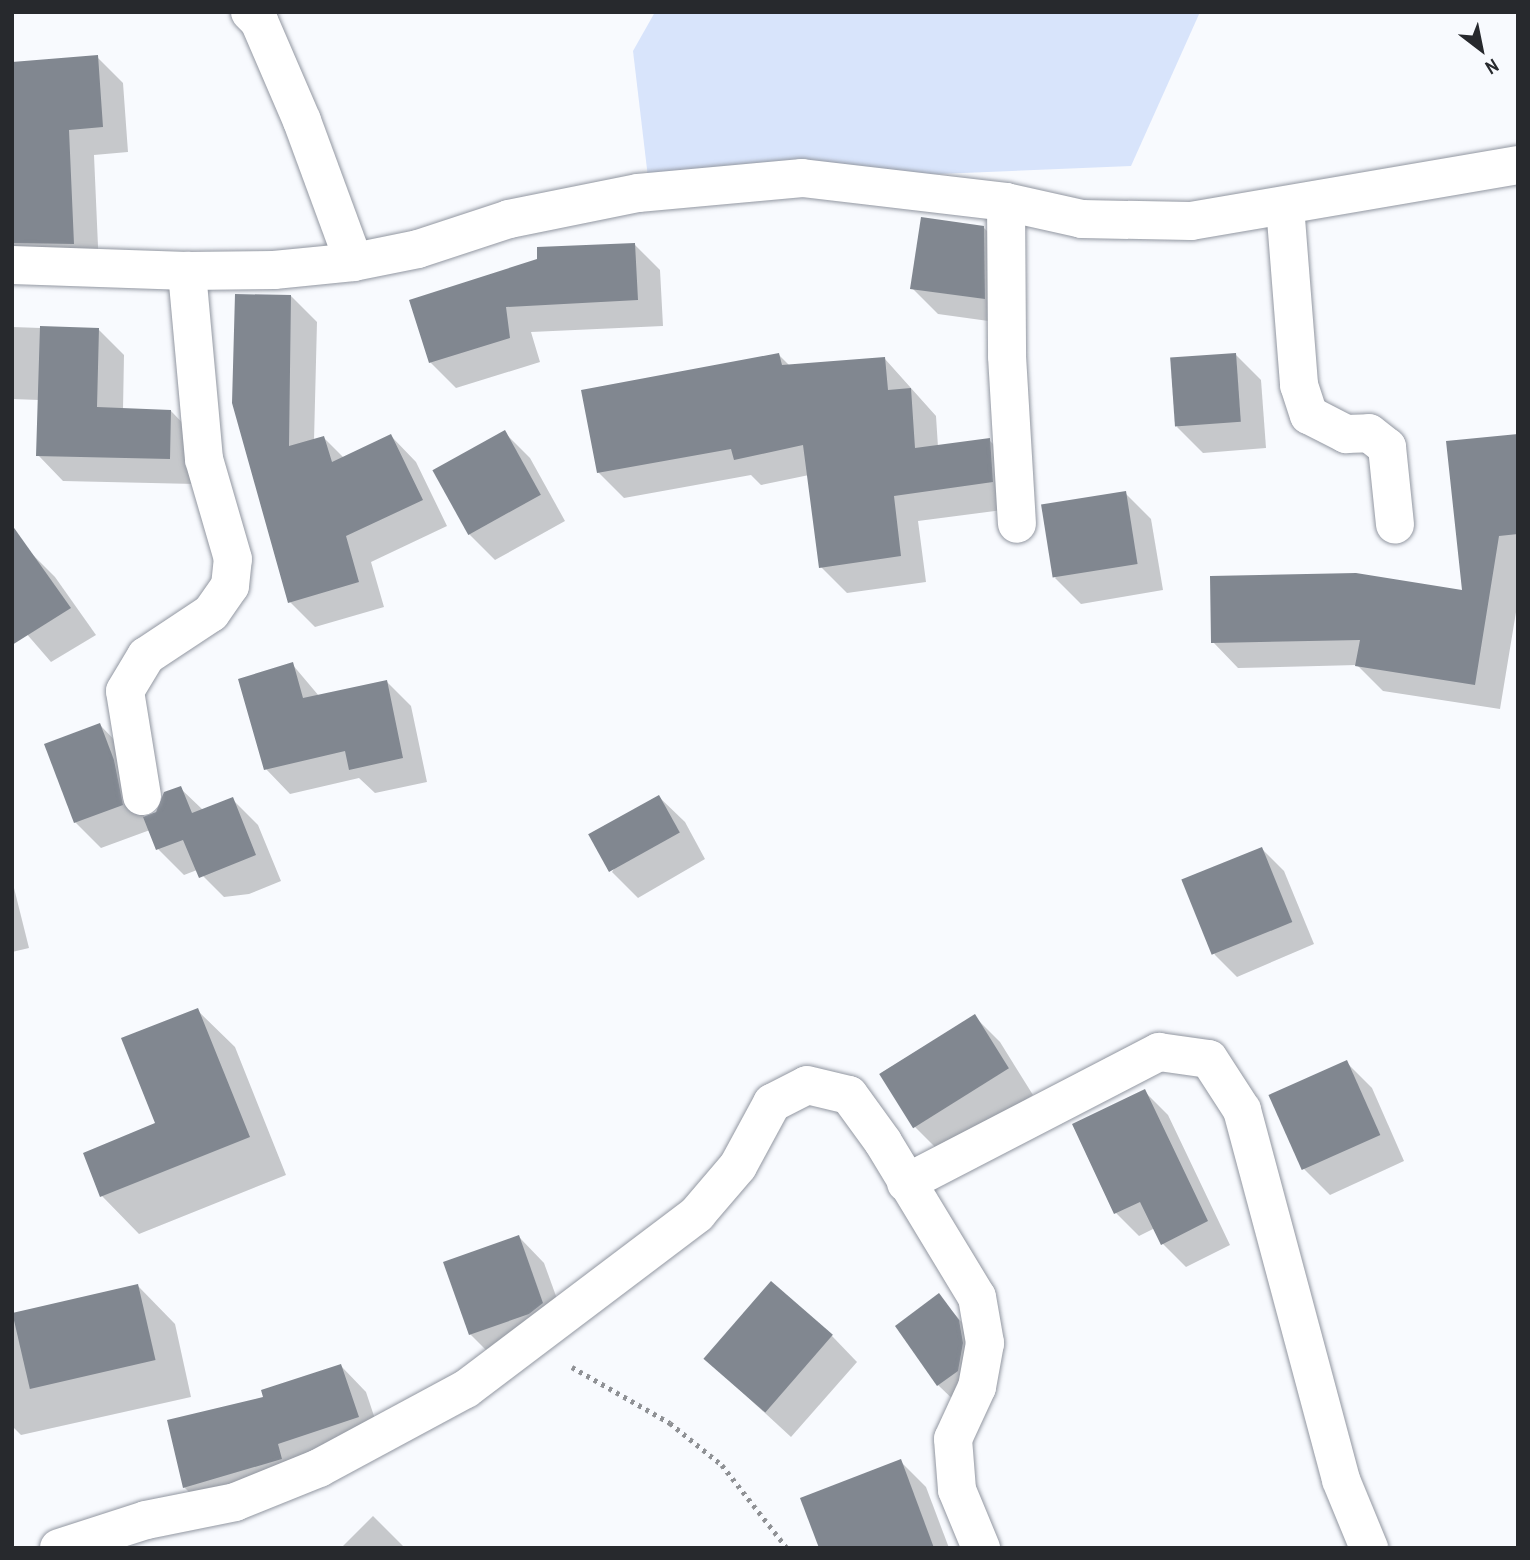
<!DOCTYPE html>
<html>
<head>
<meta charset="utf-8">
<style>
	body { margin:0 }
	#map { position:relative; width:1530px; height:1560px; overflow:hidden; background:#f8fafe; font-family:"Archivo Narrow",sans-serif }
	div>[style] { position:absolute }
	.green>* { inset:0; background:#d8e4fb }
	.shadow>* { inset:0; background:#0003 }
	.building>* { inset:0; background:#818790; transform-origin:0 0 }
	.path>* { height:4.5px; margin-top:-2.25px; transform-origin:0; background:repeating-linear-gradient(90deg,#8f9195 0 3.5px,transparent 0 8.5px) }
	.roads { filter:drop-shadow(0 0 2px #9297a1) drop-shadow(0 0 2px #9297a1) }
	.minor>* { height:38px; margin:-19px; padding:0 19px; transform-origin:19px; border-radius:19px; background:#fff }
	span { translate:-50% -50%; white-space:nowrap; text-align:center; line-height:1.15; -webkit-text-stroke:7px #f8fafe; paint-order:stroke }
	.frame { position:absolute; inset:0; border:14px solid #27292d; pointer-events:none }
	.north { position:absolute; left:1446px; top:14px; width:70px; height:70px; -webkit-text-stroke:5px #f8fafe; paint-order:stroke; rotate:148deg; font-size:19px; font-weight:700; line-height:28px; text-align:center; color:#27292d }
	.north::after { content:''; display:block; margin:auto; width:24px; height:32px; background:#27292d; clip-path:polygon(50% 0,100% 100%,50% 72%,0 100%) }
</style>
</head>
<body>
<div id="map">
	<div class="green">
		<div style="clip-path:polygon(655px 12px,1200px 12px,1131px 166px,649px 186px,633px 51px)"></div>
	</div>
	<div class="shadow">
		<div style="clip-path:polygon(97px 57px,123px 83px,128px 152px,94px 155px,99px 269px,12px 271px,12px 64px)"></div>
		<div style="clip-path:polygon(983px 227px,1009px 253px,1010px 324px,938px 314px,912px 288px)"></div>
		<div style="clip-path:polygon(635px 245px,660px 270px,663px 326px,531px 332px,540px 362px,456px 388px,430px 362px,411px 301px)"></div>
		<div style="clip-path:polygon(291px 296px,317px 322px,314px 441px,324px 438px,344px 458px,391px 436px,416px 462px,447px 526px,371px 562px,384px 607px,315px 627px,290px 602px,234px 403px)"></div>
		<div style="clip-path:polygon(12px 327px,99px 330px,124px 355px,123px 410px,171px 411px,196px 437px,195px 484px,63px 481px,38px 455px,39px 400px,12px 399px)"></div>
		<div style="clip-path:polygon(1235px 354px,1261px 380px,1266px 448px,1203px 453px,1177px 427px)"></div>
		<div style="clip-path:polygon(779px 355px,790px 366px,885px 359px,936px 416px,938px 447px,989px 440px,1015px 466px,1018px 508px,918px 521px,926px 582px,847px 593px,821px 567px,809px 475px,761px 485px,751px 475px,624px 498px,598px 472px)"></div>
		<div style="clip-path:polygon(504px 432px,530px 458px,565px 521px,495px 560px,469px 534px)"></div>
		<div style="clip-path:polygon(1518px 435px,1518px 600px,1500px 709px,1383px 691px,1357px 665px,1238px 668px,1213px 642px,1464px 592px)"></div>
		<div style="clip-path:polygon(1125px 493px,1151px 519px,1163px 590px,1081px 604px,1055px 578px)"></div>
		<div style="clip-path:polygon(29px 551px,55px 577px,96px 635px,51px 662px,12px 617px)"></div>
		<div style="clip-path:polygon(292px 664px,319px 696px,387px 682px,411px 706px,427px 782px,375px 793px,359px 778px,290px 794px,266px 769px)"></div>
		<div style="clip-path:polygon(100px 725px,125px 751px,145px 819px,158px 814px,180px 788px,203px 810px,232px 799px,258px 825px,281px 881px,249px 894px,224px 897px,197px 870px,184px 875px,158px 849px,150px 830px,101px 848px,75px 822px)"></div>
		<div style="clip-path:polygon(659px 797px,685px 822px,705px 859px,638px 898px,612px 872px)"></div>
		<div style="clip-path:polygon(1262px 849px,1284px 871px,1314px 944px,1237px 977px,1215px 955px,1184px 882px)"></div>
		<div style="clip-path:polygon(12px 880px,29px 948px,12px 952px)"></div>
		<div style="clip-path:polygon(197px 1010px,235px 1047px,286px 1175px,139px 1234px,102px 1196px,85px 1154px,157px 1124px)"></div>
		<div style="clip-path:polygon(974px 1016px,1000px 1042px,1033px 1095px,941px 1153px,915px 1127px,881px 1073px)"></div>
		<div style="clip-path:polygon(1346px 1062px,1372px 1088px,1404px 1161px,1330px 1195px,1304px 1169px)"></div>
		<div style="clip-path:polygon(1145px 1092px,1168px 1115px,1230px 1245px,1186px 1267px,1163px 1244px,1155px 1228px,1139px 1236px,1116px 1213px)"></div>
		<div style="clip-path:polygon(519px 1237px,544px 1263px,568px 1329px,496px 1360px,470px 1334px)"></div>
		<div style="clip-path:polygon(138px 1286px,175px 1324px,191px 1397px,21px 1435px,12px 1426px,12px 1314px)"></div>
		<div style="clip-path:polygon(939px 1296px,984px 1348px,964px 1410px,938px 1385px)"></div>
		<div style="clip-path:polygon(832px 1336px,857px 1362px,791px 1437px,705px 1358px)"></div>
		<div style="clip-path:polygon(341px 1366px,366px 1392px,383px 1443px,210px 1513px,184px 1487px,265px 1398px)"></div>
		<div style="clip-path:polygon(900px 1461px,926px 1487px,949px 1548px,820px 1548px)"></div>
		<div style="clip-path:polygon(373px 1516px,405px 1548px,341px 1548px)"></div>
	</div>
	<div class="building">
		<div style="clip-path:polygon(98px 55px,103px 127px,69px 130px,74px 244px,12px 243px,12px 62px)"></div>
		<div style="clip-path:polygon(921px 217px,984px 226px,985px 299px,910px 289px)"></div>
		<div style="clip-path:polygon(635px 243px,638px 300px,506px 307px,510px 338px,429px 363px,409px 300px,537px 259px,537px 247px)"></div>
		<div style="clip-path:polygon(235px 294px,291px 295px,289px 446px,324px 436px,332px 462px,391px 434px,423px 500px,346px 536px,359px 582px,288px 603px,232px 403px)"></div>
		<div style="clip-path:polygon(40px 326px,99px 328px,97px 407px,171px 410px,170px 459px,36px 456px)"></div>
		<div style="clip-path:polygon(779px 353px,782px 365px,885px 357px,888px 390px,911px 388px,915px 448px,990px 438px,993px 482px,894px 496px,901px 556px,819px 568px,803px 445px,734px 460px,731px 449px,597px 473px,581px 390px)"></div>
		<div style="left:1236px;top:353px;width:69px;height:66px;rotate:86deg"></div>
		<div style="left:505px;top:430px;width:74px;height:83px;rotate:61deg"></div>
		<div style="clip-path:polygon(1518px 434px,1518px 534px,1499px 536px,1475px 685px,1355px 666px,1360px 640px,1211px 643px,1210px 576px,1356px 573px,1462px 590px,1446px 441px)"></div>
		<div style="left:1126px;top:491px;width:74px;height:86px;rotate:81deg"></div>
		<div style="clip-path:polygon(12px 525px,71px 608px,12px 645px)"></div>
		<div style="clip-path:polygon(293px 662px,303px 698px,387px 680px,403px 758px,349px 770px,345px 751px,264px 770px,238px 679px)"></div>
		<div style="clip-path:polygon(100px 723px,114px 760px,123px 805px,74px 823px,44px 744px)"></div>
		<div style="clip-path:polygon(181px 786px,192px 813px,233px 797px,256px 855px,199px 878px,183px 840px,156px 850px,143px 817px,156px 812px,164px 792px)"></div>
		<div style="left:659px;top:795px;width:43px;height:81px;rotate:61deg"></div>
		<div style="left:1262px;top:847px;width:81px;height:87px;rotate:68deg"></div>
		<div style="clip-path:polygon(198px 1008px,250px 1137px,100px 1197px,83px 1153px,155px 1123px,121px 1038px)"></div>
		<div style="left:975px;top:1014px;width:64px;height:113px;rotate:58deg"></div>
		<div style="left:1347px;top:1060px;width:82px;height:86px;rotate:66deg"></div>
		<div style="clip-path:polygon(1145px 1089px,1208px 1221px,1161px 1245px,1140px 1202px,1114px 1214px,1072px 1124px)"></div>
		<div style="clip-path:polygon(519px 1235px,543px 1303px,529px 1314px,469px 1335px,443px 1262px)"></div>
		<div style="left:771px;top:1281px;width:82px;height:103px;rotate:41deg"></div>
		<div style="left:138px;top:1284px;width:78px;height:129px;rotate:77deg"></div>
		<div style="clip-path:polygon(939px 1293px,959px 1320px,963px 1343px,958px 1371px,937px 1386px,895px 1326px)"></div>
		<div style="clip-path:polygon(341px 1364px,359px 1417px,278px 1444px,282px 1459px,183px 1488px,167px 1420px,263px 1397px,261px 1390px)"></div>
		<div style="clip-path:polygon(901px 1459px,934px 1548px,819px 1548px,800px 1498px)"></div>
	</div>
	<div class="path">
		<div style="left:572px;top:1367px;width:113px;rotate:29.7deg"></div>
		<div style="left:670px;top:1423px;width:67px;rotate:38.9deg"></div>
		<div style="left:722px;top:1465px;width:105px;rotate:51.9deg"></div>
	</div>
	<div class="roads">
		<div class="minor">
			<div style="left:250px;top:12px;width:13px;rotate:45deg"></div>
			<div style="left:259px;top:21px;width:109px;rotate:66.7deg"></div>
			<div style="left:302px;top:121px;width:150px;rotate:69.8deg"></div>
			<div style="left:1006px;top:202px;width:154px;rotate:89.6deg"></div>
			<div style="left:1007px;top:356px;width:168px;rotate:86.6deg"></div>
			<div style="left:1285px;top:206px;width:180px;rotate:85.5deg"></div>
			<div style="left:1299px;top:385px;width:32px;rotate:72deg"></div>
			<div style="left:1309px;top:415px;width:42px;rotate:27.2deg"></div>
			<div style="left:1346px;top:434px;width:23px;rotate:-2deg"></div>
			<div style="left:1369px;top:433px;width:23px;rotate:38deg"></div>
			<div style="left:1387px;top:447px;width:78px;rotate:84.1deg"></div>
			<div style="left:12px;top:265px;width:175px;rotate:2deg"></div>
			<div style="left:187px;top:271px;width:87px;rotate:-0.7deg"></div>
			<div style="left:274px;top:270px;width:80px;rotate:-5.7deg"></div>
			<div style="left:354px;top:262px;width:65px;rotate:-11.5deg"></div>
			<div style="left:418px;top:249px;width:96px;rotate:-18.2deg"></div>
			<div style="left:509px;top:219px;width:132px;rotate:-11.4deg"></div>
			<div style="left:638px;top:193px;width:165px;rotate:-5.2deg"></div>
			<div style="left:802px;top:178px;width:205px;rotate:6.7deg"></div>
			<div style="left:1006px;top:202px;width:78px;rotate:12.6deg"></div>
			<div style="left:1082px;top:219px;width:109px;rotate:1.1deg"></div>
			<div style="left:1191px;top:221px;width:332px;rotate:-9.7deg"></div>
			<div style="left:142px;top:796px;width:106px;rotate:-99.2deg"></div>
			<div style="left:125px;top:691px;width:41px;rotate:-59deg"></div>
			<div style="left:146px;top:656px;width:78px;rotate:-33.5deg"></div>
			<div style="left:211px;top:613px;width:33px;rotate:-55deg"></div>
			<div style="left:230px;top:586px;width:27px;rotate:-84deg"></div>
			<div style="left:233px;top:559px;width:104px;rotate:-106.2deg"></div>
			<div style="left:204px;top:459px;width:189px;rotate:-95.2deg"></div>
			<div style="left:906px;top:1183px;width:285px;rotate:-27.4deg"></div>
			<div style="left:1159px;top:1052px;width:50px;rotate:8deg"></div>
			<div style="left:1209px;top:1059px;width:61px;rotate:57.1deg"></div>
			<div style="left:1242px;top:1110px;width:383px;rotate:75deg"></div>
			<div style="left:1341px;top:1480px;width:74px;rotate:67.6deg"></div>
			<div style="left:59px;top:1548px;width:91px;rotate:-17.8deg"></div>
			<div style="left:146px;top:1520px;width:91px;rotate:-11.4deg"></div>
			<div style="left:235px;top:1502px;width:91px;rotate:-22deg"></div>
			<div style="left:319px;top:1468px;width:167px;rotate:-28.3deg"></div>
			<div style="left:466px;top:1389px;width:290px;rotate:-37.1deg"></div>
			<div style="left:697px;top:1214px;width:63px;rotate:-49.5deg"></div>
			<div style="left:738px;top:1166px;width:72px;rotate:-61.6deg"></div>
			<div style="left:772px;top:1103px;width:39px;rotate:-27deg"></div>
			<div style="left:807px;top:1085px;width:43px;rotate:13.4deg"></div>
			<div style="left:849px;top:1095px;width:58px;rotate:54.1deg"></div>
			<div style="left:883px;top:1142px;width:181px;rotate:58.8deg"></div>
			<div style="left:977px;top:1297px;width:47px;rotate:80.1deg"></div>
			<div style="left:985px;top:1343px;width:45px;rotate:100.3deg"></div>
			<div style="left:977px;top:1387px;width:57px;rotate:114.8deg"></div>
			<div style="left:953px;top:1439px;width:51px;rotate:85.5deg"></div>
			<div style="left:957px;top:1490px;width:63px;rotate:67.5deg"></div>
		</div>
	</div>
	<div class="frame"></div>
	<div class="north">N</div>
</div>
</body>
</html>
